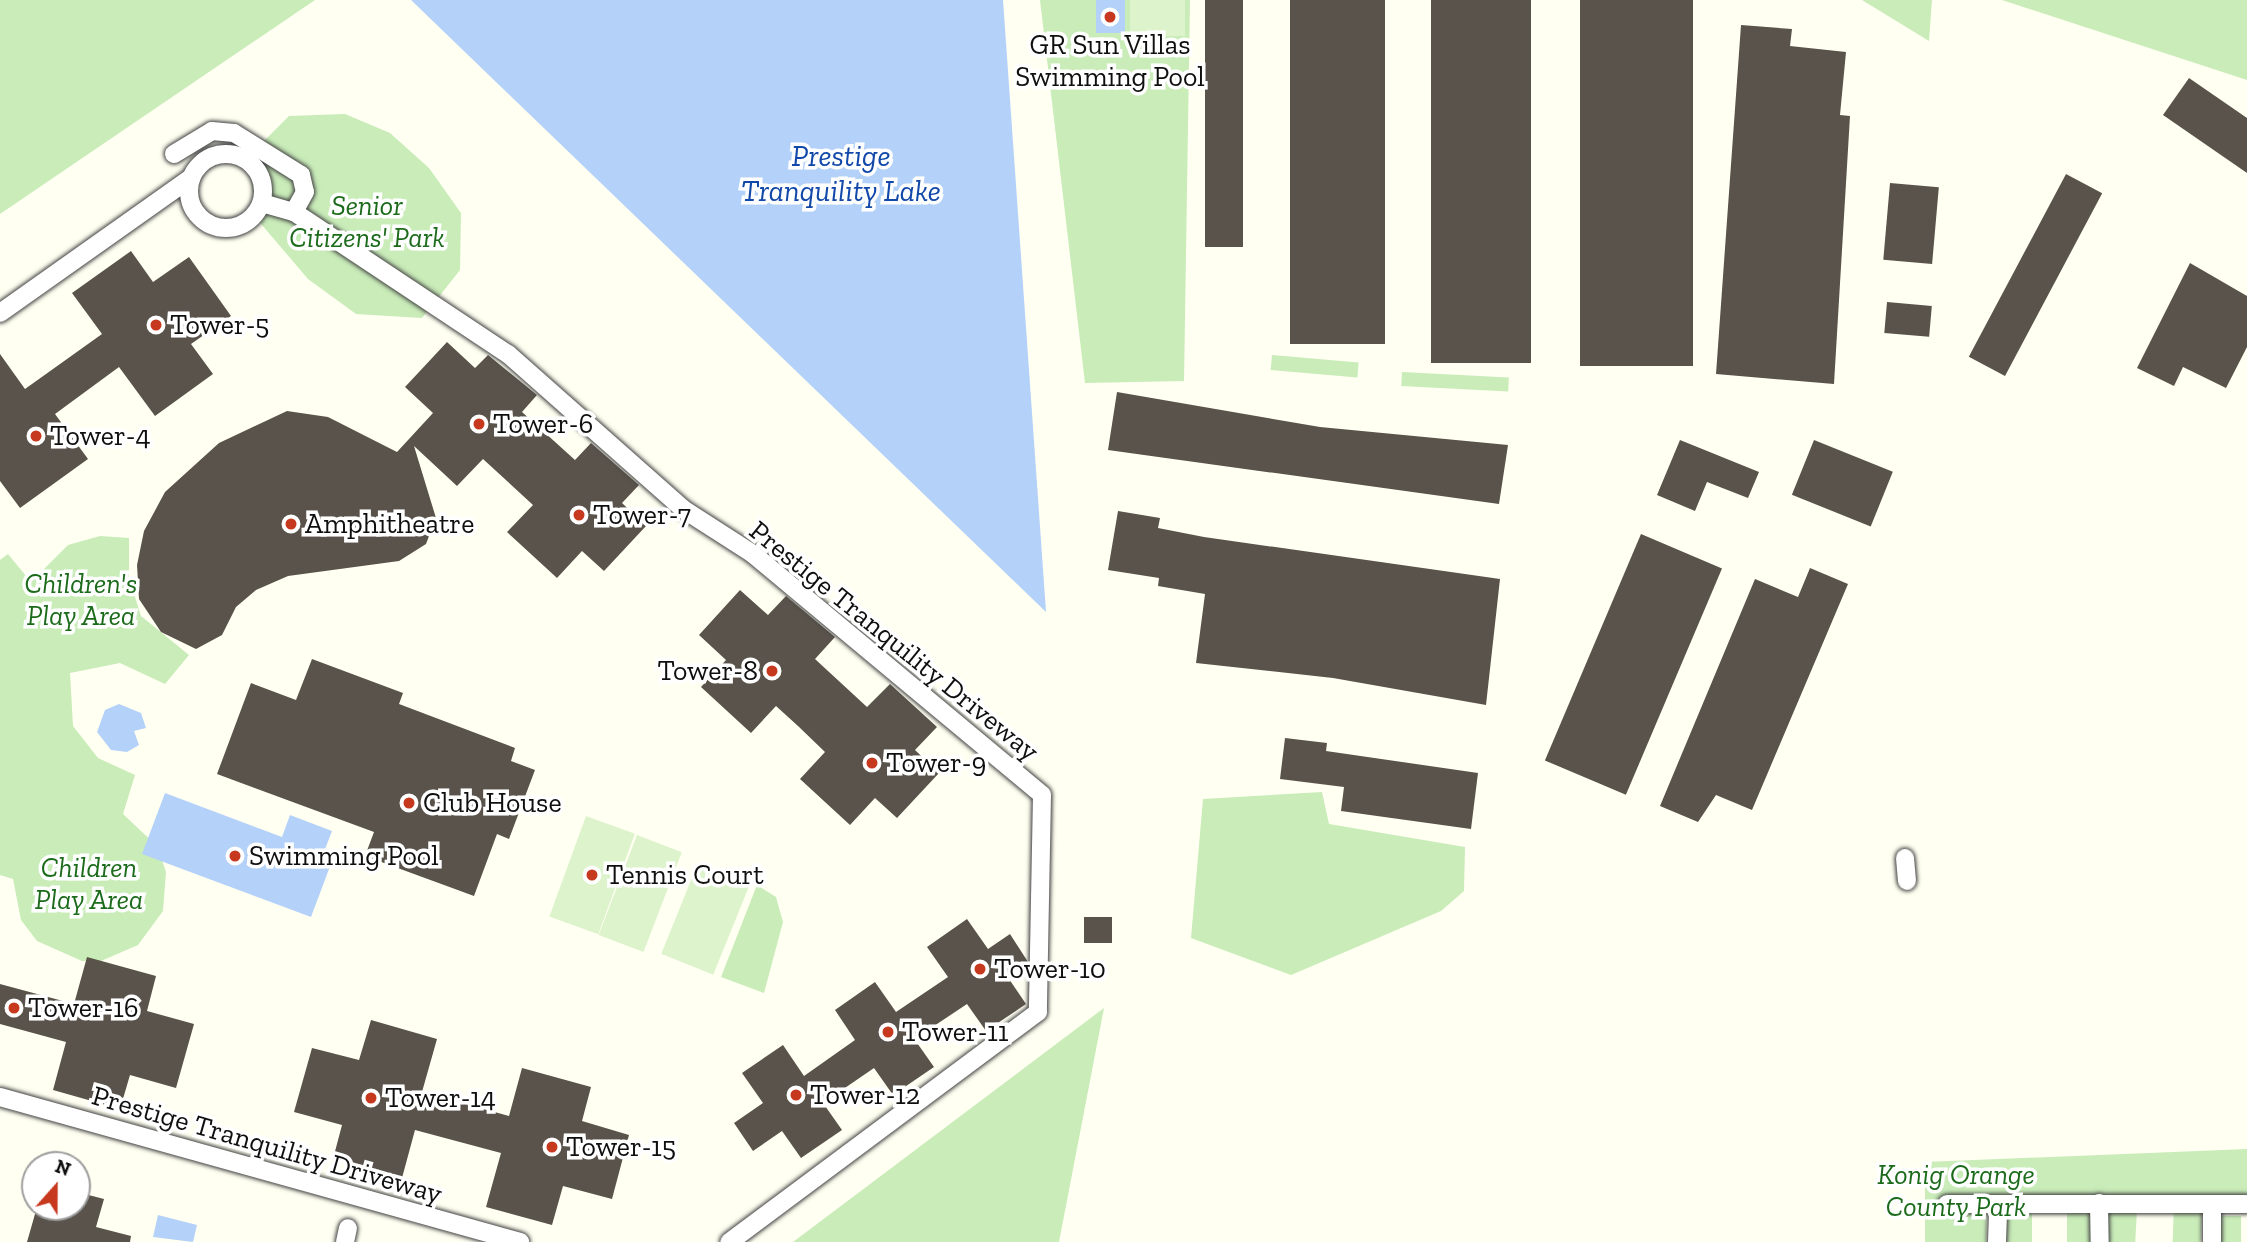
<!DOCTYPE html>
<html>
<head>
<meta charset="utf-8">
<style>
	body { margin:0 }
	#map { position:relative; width:2247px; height:1242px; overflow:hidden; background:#fffff2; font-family:"Zilla Slab",serif }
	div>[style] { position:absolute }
	.green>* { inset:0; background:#c9ecb9; transform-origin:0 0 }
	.pitch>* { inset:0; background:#ddf3cb; transform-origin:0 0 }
	.water>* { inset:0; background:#b4d1f9; transform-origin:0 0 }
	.building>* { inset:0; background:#59534b; transform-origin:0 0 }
	.roads { filter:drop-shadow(0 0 2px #424242) drop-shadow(0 0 2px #424242) }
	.minor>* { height:18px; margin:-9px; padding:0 9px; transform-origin:9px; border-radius:9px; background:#fff }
	.minor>.ring { margin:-9px; padding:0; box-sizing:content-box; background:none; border:18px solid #fff; border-radius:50% }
	.dots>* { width:19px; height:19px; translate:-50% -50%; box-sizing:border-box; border:4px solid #fff; border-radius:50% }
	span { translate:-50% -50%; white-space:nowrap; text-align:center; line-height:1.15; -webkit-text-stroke:7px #fff; paint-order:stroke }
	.poi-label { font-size:28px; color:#0f0f0f }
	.left { translate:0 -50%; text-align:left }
	.right { translate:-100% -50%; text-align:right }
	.park-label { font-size:28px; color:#1c6b1b; font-style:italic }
	.street-label { font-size:28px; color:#0f0f0f }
	.water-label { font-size:30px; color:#1148a9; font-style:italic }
	.north { position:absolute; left:21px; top:1151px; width:70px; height:70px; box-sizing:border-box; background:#fff; border:2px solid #9f9f9f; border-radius:50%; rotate:21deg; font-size:19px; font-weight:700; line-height:28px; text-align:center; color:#0f0f0f }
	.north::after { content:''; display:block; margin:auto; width:24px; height:32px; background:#c7391f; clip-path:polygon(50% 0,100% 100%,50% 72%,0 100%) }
</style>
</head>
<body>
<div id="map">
	<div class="green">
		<div style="clip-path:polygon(0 0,315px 0,0 214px)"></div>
		<div style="clip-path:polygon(1040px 0,1190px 0,1184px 381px,1085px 383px)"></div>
		<div style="clip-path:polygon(1862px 0,1932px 0,1929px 41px)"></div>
		<div style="clip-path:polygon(2002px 0,2247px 0,2247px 80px)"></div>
		<div style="clip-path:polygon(345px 114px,390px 133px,429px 168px,461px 213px,460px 270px,422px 318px,356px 314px,308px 279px,256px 218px,248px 157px,289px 116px)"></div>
		<div style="left:1272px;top:355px;width:87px;height:15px;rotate:5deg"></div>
		<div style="left:1402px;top:372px;width:107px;height:14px;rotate:3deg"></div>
		<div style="clip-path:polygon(100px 536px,129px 538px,129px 578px,141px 616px,189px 655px,165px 684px,120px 663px,70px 673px,73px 726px,98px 758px,135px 775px,123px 814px,157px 846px,166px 872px,163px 911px,138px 945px,101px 961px,82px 961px,37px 941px,21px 920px,13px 879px,0 875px,0 560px,8px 554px,31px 582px,68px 545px)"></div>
		<div style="clip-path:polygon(1322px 792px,1329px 824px,1465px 847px,1464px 891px,1441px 911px,1291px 975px,1191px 938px,1203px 799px)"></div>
		<div style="clip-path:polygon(757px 885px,776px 897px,783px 922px,764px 993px,721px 977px)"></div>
		<div style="clip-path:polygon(1104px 1008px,1059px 1242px,793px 1242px)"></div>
		<div style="clip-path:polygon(2247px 1149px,2247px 1203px,1987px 1199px,1986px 1242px,1925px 1242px,1925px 1162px)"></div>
		<div style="left:2174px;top:1203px;width:28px;height:39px;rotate:2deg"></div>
		<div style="left:2093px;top:1208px;width:34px;height:26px;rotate:90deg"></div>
		<div style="left:2099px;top:1208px;width:38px;height:34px;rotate:3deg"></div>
		<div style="left:1998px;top:1210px;width:34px;height:32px"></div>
		<div style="left:2241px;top:1216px;width:26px;height:21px;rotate:90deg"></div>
	</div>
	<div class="pitch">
		<div style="left:1130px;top:0;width:55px;height:36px"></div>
		<div style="left:586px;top:816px;width:52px;height:107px;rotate:20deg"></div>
		<div style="left:637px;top:835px;width:48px;height:107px;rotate:21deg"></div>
		<div style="left:698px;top:863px;width:56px;height:98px;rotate:22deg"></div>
	</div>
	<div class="water">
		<div style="clip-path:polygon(411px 0,1003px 0,1046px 612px)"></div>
		<div style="left:1096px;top:0;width:29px;height:33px"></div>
		<div style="clip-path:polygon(119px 704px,141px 713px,146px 728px,134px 731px,139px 745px,127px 752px,111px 750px,97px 732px,105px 710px)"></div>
		<div style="clip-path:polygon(165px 793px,282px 837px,290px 815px,332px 831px,322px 857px,332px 861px,311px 917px,142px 854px)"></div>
		<div style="clip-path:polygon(158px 1215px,197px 1225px,193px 1242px,153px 1237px)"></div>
	</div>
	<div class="building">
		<div style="left:1205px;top:0;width:38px;height:247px"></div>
		<div style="left:1290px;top:0;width:95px;height:344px"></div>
		<div style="left:1431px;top:0;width:100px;height:363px"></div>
		<div style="left:1580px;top:0;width:113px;height:366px"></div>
		<div style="clip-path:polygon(1741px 25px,1792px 29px,1790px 46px,1846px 52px,1840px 115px,1850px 116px,1834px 384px,1716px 374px)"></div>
		<div style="clip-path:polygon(2189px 78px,2247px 118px,2247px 173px,2163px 115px)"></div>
		<div style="left:2066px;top:174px;width:41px;height:207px;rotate:28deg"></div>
		<div style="left:1890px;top:183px;width:49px;height:77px;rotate:5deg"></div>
		<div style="clip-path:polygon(131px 251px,153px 282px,189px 257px,231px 316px,191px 344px,213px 374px,155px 416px,119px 367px,55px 414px,88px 459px,20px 508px,0 481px,0 354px,25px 389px,102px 334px,72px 293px)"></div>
		<div style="clip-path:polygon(2190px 263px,2247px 296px,2247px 347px,2226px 388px,2183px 367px,2174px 386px,2137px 368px)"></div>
		<div style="left:1887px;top:302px;width:45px;height:31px;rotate:5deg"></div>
		<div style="clip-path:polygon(447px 342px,475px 368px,488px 355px,537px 395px,522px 412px,575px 460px,591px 443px,639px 485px,622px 503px,646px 526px,604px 571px,582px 551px,557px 578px,507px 532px,533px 505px,483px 459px,457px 486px,414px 446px,436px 518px,426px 544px,399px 561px,288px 576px,256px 590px,236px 607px,222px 635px,196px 649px,161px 632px,139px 599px,137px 565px,144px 531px,165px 492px,219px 443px,287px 411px,328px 417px,397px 452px,433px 413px,405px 387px)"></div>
		<div style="clip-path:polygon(1117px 392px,1320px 427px,1508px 445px,1499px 504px,1108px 450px)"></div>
		<div style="clip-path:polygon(1680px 440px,1759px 472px,1748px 498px,1707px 482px,1695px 511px,1657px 495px)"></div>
		<div style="left:1814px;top:440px;width:85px;height:59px;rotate:22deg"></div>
		<div style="clip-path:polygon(1118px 511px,1160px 518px,1158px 528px,1204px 537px,1500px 579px,1486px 705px,1333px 678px,1196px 663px,1205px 594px,1158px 586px,1159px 578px,1108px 570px)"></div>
		<div style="left:1641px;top:534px;width:88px;height:246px;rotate:23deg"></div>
		<div style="clip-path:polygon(1810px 568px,1848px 584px,1752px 810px,1716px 795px,1698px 822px,1660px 806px,1755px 579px,1798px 597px)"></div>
		<div style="clip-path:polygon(740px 590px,768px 615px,786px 596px,835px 637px,815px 659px,867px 707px,890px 684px,937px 727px,915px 750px,939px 773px,897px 818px,875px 798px,850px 825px,800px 779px,825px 752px,798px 726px,776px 706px,751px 733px,701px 687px,726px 660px,699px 635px)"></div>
		<div style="clip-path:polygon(312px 659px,403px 693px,399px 704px,515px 748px,511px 761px,535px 770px,509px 839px,497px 834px,474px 896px,365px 856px,374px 832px,217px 774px,251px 683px,296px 700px)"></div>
		<div style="clip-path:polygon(1285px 738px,1327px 743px,1326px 751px,1478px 773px,1471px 829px,1341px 811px,1344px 787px,1280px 779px)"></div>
		<div style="left:1084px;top:917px;width:28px;height:26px"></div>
		<div style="clip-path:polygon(967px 919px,988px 949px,1010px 934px,1028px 962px,1007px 976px,1026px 1004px,986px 1031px,967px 1004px,937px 1024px,915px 1040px,934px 1067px,893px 1095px,874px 1068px,823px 1103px,842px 1130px,801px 1158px,782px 1131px,753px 1151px,734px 1123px,763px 1103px,742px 1073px,783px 1045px,804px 1076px,855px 1040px,835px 1010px,875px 982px,896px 1012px,948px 977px,927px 947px)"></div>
		<div style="clip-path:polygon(87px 957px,156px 976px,147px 1011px,194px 1024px,176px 1088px,130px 1075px,120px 1109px,53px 1090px,66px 1042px,0 1024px,0 984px,74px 1004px)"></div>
		<div style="clip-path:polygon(371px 1020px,437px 1039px,422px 1092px,509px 1116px,522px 1068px,591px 1087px,582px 1121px,629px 1135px,612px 1199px,563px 1186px,552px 1225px,486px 1207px,501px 1153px,415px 1130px,402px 1178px,333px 1159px,342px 1125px,294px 1112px,312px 1048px,359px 1060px)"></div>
		<div style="clip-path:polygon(77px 1192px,104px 1199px,96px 1227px,131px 1236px,130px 1242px,27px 1242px,37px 1207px,77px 1207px)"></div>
	</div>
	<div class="roads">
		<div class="minor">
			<div style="left:174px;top:154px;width:44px;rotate:-31.2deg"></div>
			<div style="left:212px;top:131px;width:22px;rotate:5deg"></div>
			<div style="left:234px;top:133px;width:79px;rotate:32.1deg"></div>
			<div style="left:301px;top:175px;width:17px;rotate:77deg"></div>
			<div style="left:305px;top:192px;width:23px;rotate:119deg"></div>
			<div class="ring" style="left:189px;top:154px;width:56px;height:56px"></div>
			<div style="left:262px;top:203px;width:33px;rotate:16deg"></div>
			<div style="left:294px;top:212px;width:257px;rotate:33.6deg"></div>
			<div style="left:508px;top:354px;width:234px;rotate:41.5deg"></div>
			<div style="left:683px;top:509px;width:83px;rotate:32.7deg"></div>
			<div style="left:753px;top:554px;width:376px;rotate:39.8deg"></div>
			<div style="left:1042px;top:795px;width:217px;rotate:91.1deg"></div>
			<div style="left:1038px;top:1012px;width:385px;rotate:143.3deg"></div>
			<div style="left:0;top:313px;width:234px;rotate:-35.3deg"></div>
			<div style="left:1905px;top:858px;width:23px;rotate:85deg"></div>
			<div style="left:0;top:1097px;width:540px;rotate:15.58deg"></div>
			<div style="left:2099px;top:1203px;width:39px;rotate:89deg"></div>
			<div style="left:1947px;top:1204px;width:300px"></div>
			<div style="left:2212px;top:1204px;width:38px;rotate:90deg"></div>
			<div style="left:345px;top:1242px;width:14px;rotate:-78deg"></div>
			<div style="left:1997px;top:1242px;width:37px;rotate:-88deg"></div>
		</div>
	</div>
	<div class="dots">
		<div style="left:1110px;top:17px;background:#c7391f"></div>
		<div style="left:156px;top:325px;background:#c7391f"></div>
		<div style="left:479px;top:424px;background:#c7391f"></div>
		<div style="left:36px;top:436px;background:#c7391f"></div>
		<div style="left:579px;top:515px;background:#c7391f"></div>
		<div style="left:291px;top:524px;background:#c7391f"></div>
		<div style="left:772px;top:671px;background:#c7391f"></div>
		<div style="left:872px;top:763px;background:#c7391f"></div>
		<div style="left:409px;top:803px;background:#c7391f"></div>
		<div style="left:235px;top:856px;background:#c7391f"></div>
		<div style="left:592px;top:875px;background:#c7391f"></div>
		<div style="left:980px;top:969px;background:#c7391f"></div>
		<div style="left:14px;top:1008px;background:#c7391f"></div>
		<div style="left:888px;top:1032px;background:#c7391f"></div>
		<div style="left:796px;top:1095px;background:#c7391f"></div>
		<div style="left:371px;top:1098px;background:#c7391f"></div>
		<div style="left:552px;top:1147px;background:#c7391f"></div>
	</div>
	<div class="poi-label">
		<span style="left:1110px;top:61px">GR Sun Villas<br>Swimming Pool</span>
		<span class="left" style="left:170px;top:325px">Tower-5</span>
		<span class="left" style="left:493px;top:424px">Tower-6</span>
		<span class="left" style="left:50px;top:436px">Tower-4</span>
		<span class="left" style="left:593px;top:515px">Tower-7</span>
		<span class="left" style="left:305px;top:524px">Amphitheatre</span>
		<span class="right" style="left:758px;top:671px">Tower-8</span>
		<span class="left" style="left:886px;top:763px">Tower-9</span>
		<span class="left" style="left:423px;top:803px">Club House</span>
		<span class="left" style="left:249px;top:856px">Swimming Pool</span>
		<span class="left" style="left:606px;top:875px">Tennis Court</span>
		<span class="left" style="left:994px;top:969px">Tower-10</span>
		<span class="left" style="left:28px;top:1008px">Tower-16</span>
		<span class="left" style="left:902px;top:1032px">Tower-11</span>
		<span class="left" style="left:810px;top:1095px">Tower-12</span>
		<span class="left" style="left:385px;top:1098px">Tower-14</span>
		<span class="left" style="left:566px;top:1147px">Tower-15</span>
	</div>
	<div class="park-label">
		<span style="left:367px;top:222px">Senior<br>Citizens' Park</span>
		<span style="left:81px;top:600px">Children's<br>Play Area</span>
		<span style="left:89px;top:884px">Children<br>Play Area</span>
		<span style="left:1956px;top:1191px">Konig Orange<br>County Park</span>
	</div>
	<div class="street-label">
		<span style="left:894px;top:641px;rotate:39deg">Prestige Tranquility Driveway</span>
		<span style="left:267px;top:1145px;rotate:16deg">Prestige Tranquility Driveway</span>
	</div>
	<div class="water-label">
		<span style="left:841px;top:173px">Prestige<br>Tranquility Lake</span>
	</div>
	<div class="north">N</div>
</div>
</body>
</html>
